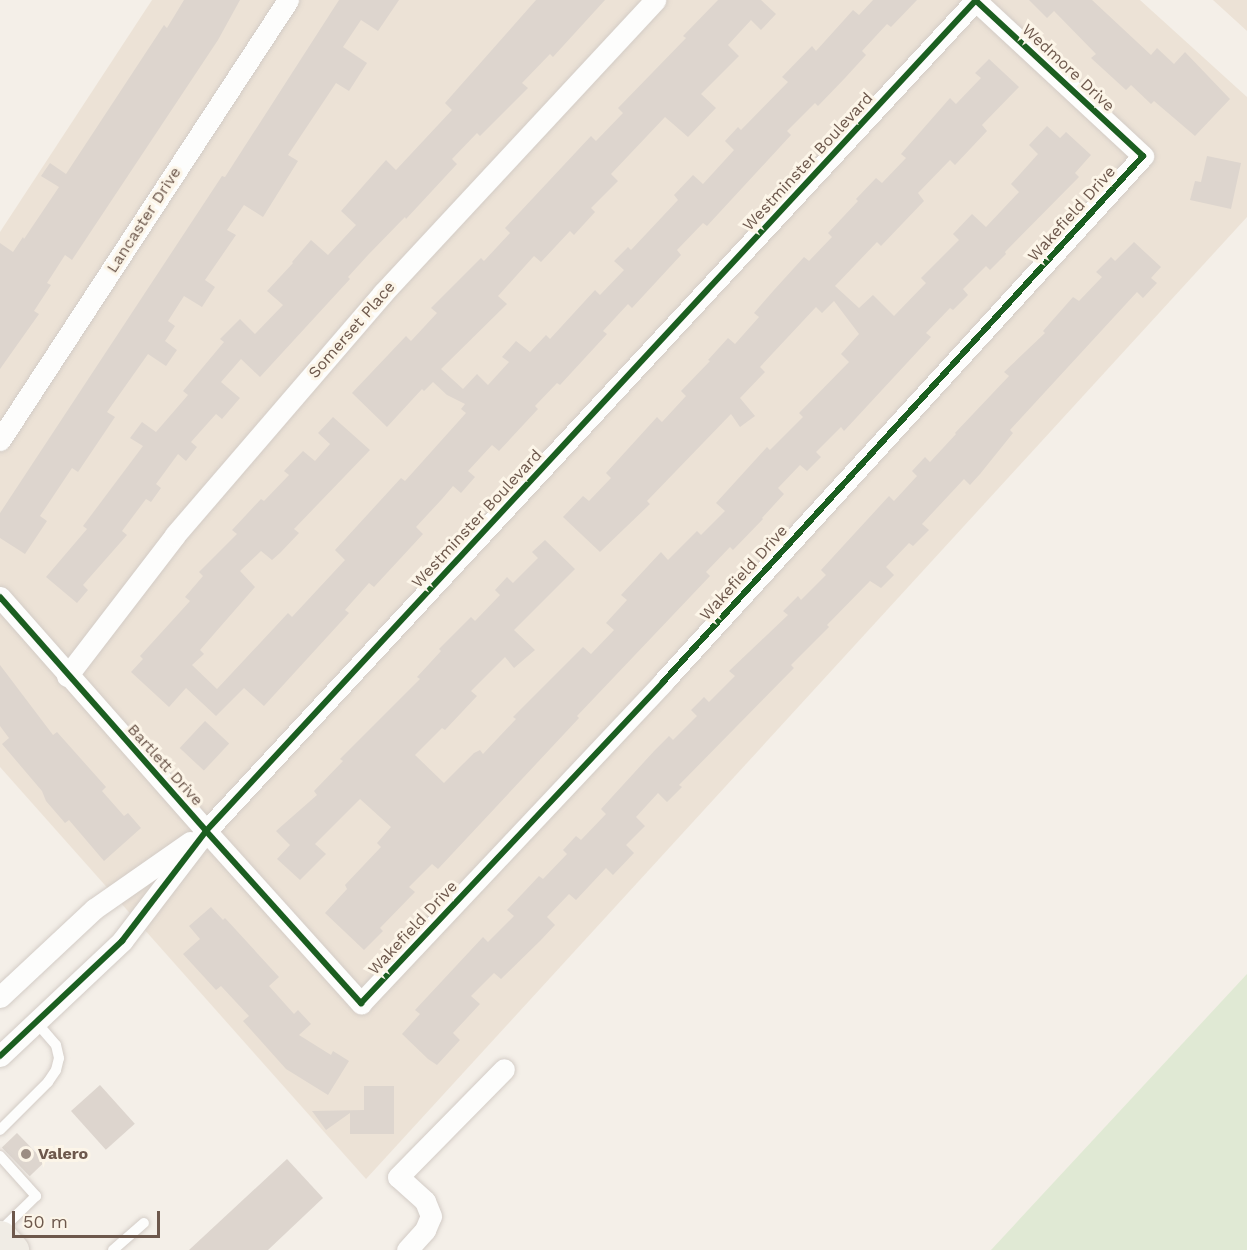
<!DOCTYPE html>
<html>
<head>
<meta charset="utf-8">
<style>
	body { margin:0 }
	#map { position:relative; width:1247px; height:1250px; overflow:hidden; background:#f4efe8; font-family:"Work Sans",sans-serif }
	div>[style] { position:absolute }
	.residential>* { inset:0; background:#ece2d6 }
	.green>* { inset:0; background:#e0e9d4 }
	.building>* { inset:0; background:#ddd5ce; transform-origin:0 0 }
	.roads { filter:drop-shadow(0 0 2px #d3ccc6) drop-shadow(0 0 2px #d3ccc6) }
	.lane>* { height:10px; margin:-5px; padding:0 5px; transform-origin:5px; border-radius:5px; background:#fdfdfc }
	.street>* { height:21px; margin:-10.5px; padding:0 10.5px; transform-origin:10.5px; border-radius:10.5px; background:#fdfdfc }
	.primary>* { height:33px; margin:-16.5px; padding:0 16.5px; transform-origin:16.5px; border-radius:16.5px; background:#f0ece5 }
	.cycleway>* { height:6px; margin:-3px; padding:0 3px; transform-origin:3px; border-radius:3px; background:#1b5e20 }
	.dots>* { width:16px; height:16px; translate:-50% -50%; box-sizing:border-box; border:3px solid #fcf5e8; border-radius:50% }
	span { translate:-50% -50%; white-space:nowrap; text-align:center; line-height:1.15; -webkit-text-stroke:6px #fcf5e8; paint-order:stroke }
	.street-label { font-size:16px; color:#6d584c }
	.poi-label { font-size:16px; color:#6d584c; font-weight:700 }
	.left { translate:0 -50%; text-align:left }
	.scale { position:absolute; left:12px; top:1211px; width:148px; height:27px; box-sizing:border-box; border:3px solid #6d584c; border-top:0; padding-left:8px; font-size:18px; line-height:21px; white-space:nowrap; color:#6d584c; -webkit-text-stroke:4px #fcf5e8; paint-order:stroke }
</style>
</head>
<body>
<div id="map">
	<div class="residential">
		<div style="clip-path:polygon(152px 0,1140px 0,1247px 97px,1247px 217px,366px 1179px,0 767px,0 232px)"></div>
		<div style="clip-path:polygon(1213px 0,1247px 0,1247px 31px)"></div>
	</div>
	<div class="green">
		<div style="clip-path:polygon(1247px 974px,1247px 1250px,991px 1250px)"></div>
	</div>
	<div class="building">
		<div style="clip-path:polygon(184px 0,240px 0,218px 40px,72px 260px,65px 255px,47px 283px,51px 285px,34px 311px,39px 314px,0 369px,0 243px,13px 252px,23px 237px,24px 239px,59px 187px,41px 176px,50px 163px,66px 174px,164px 25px,167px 28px)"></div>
		<div style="clip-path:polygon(339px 0,399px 0,378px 31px,361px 20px,343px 47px,367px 63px,349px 91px,336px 83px,288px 155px,298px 161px,263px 217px,244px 205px,227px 230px,236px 235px,205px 280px,215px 287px,202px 307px,184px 296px,168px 321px,175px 326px,165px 341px,177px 350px,166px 366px,148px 354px,107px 412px,115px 417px,78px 472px,72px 468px,40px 516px,47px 521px,25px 554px,0 538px,0 513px,222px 176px,225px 177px)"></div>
		<div style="clip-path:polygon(536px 0,605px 0,553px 57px,550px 54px,522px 83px,528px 88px,480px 136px,477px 133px,452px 159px,457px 164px,406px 219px,405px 217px,368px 255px,348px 277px,350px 279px,260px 377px,241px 359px,221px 382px,240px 398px,222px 419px,216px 414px,191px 442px,197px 447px,186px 461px,178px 454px,156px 484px,161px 488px,151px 502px,146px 499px,122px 531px,127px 535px,83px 585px,88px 590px,77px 603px,46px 577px,87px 529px,83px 526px,143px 446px,130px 438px,142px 422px,156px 432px,188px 395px,183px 391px,224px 342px,220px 339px,240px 319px,255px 334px,283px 305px,267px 291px,293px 263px,292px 262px,311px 240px,328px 255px,356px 225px,341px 211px,386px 160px,396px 170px,452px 110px,445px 103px)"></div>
		<div style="clip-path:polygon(718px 0,761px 0,776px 14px,761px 30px,751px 20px,728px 45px,739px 56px,701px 94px,716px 108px,688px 137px,665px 117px,611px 174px,618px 181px,591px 208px,595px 212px,574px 235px,570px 231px,541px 262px,534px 256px,498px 296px,507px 304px,441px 369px,463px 389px,477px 374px,488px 385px,509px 362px,502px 357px,516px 341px,530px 352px,546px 335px,550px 339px,595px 290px,600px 295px,624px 270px,614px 261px,628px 247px,631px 250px,678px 200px,674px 195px,693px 175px,703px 184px,734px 150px,725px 141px,738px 127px,741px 130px,788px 82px,782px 77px,812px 46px,816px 51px,853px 10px,859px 15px,873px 0,917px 0,891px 27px,887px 24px,862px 51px,866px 55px,845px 78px,818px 106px,815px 103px,787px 131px,791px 135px,707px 226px,703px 223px,677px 250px,681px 255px,632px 308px,628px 304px,603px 331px,607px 334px,560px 385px,557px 383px,535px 406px,538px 409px,499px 451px,492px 445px,468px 471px,475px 477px,461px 493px,453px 486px,442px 499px,416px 527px,423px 534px,374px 587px,369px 583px,345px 610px,349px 613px,264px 706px,244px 688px,216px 716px,186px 688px,169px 707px,131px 672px,143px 659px,140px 656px,190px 601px,185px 597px,203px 576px,199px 572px,237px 534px,232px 530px,261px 499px,264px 501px,289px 475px,284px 471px,303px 451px,315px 461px,330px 444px,318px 433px,333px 417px,370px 450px,294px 529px,299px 533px,280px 553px,272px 560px,261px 551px,240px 571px,255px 587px,200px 650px,204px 654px,192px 665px,217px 689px,288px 613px,292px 617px,345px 560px,335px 550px,401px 478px,405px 481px,466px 413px,461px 409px,465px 404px,447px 395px,433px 382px,424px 391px,422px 389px,387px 427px,352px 393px,406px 336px,411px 341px,437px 313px,431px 308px,481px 258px,484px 261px,510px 233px,505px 228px,591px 136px,596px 141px,623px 113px,618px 108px,686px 38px,683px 36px)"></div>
		<div style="clip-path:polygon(1029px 0,1092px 0,1151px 55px,1157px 48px,1174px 64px,1185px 52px,1230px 99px,1195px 136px,1154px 101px,1151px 104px,1131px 85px,1126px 90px,1091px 58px,1096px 54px,1054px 11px,1047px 18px)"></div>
		<div style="clip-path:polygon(989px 59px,1019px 87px,982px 125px,987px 131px,955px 165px,950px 160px,918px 193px,924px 201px,881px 246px,877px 242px,835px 286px,859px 308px,873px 295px,894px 316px,926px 283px,921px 278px,959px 240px,953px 234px,972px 214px,986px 227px,1019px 192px,1011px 184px,1038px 154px,1029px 145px,1047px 126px,1060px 138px,1066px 132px,1091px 155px,1075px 173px,1079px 177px,1005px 252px,1006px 254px,990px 270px,986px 266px,963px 289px,968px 295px,953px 310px,950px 308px,926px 333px,931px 337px,844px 431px,841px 427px,816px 452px,821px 457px,807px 471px,800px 465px,778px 488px,784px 494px,762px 518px,763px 519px,733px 550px,730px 547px,706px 572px,710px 576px,577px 716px,579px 718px,438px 869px,432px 864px,409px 887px,415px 892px,380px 928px,383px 931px,364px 950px,325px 913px,347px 889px,345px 885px,381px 847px,377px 843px,391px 827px,360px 799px,315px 844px,326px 854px,300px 880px,277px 859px,290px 845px,276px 831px,317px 795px,314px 791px,343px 761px,340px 759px,420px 679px,417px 677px,441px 651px,439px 649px,471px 617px,475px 621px,500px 595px,495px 590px,507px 577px,513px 583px,538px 558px,532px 552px,545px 540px,575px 569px,514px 630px,535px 650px,514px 668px,505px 657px,471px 691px,477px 696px,445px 730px,442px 728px,415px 755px,444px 783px,474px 753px,480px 750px,483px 754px,516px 719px,513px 717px,583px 647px,591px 654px,614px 630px,606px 623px,627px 600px,621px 595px,661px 552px,668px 560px,697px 531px,701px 535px,725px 511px,716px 503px,767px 447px,770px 450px,803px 417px,799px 413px,849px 362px,841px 354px,859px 334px,834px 301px,822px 313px,816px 307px,760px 367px,765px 372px,740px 398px,755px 416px,740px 427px,731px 414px,647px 501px,650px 504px,600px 552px,563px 517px,583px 496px,589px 501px,611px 478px,606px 473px,657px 417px,662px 422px,686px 396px,681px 391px,710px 361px,708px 360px,728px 338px,735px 344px,759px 317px,754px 313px,774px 290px,804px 257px,809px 261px,832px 237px,828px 233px,858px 201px,856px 199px,876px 178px,882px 183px,906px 158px,901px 154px,950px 98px,956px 104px,981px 78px,975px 73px)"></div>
		<div style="clip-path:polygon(1207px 156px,1241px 163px,1231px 209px,1190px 200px,1195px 181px,1201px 182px)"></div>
		<div style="clip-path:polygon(1134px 242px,1161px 267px,1151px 278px,1157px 283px,1143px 298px,1137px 292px,1010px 430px,1013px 433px,980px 474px,970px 485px,964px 479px,922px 524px,929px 530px,913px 546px,909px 543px,886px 567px,894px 575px,881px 588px,870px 581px,827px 625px,829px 627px,791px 665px,794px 668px,679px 785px,682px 787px,667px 802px,658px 793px,636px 817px,645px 826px,626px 845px,634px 853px,613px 875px,606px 868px,576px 900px,569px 894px,547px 917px,555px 925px,540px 941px,501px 979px,494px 973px,471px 996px,480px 1004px,453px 1033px,460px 1040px,437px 1065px,428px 1059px,402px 1034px,420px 1014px,415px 1010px,483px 937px,488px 942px,514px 916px,507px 910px,539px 876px,543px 879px,567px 854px,563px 850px,576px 836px,581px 840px,606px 814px,601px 809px,655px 750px,669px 736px,673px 740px,697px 716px,691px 710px,704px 697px,709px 702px,735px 676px,729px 671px,788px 615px,783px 611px,798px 596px,801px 600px,826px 575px,821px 570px,889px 496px,894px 501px,917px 476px,912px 471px,925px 457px,930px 462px,956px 434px,955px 433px,1009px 376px,1004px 372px,1045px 333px,1043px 331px,1073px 297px,1079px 301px,1102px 277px,1096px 272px,1111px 257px,1115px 261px)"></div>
		<div style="clip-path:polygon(0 665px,53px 735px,57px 732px,106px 787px,102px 791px,124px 816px,128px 813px,141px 828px,104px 861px,69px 820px,65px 823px,46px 801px,42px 791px,2px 744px,9px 738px,0 726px)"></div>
		<div style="left:205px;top:721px;width:33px;height:37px;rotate:43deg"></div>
		<div style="clip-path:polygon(211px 907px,223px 920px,225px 918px,279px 977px,269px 986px,294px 1014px,298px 1010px,311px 1024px,299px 1035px,331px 1055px,333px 1051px,349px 1061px,328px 1095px,286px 1069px,243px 1021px,249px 1016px,221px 986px,216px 990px,183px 954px,200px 939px,189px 926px)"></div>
		<div style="left:100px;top:1085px;width:52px;height:39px;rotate:48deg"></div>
		<div style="clip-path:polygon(364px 1086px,394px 1086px,394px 1134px,350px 1134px,350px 1113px,326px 1130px,312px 1111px,364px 1110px)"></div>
		<div style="left:17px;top:1133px;width:40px;height:21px;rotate:46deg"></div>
		<div style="clip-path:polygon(287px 1159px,323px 1198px,268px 1250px,189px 1250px)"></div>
	</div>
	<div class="roads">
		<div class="lane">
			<div style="left:0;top:1130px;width:68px;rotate:-45deg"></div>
			<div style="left:48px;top:1082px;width:14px;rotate:-56deg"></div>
			<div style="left:56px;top:1070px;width:12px;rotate:-76deg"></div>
			<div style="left:59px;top:1058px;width:13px;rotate:-103deg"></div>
			<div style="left:56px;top:1045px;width:30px;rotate:-131deg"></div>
			<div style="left:0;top:1156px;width:54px;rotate:48deg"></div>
			<div style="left:36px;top:1196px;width:50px;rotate:135.8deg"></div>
			<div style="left:113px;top:1250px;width:41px;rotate:-41.1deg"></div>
		</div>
		<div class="street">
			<div style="left:0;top:440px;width:526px;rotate:-56.79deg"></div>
			<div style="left:0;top:597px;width:312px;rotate:48.6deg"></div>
			<div style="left:206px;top:831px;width:232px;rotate:48deg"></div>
			<div style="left:361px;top:1003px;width:441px;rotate:-46.7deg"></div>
			<div style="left:663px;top:682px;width:712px;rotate:-47.62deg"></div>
			<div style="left:1143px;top:156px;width:229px;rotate:-137.1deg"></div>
			<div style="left:67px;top:676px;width:178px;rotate:-52.5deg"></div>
			<div style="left:175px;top:535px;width:319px;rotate:-49.3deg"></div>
			<div style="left:383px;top:293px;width:400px;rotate:-47.1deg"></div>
			<div style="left:0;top:997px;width:129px;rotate:-43.1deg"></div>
			<div style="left:94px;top:909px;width:117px;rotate:-34.9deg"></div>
			<div style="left:0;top:1056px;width:168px;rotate:-43.3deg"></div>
			<div style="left:122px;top:941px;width:138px;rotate:-52.6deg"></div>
			<div style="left:206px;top:831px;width:1133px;rotate:-47.18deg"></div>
			<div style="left:407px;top:1250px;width:27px;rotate:-48deg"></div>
			<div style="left:425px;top:1230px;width:15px;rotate:-67deg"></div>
			<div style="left:431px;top:1216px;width:16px;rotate:-112deg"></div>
			<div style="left:425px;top:1201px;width:36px;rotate:-138deg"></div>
			<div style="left:398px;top:1177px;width:151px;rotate:-45.5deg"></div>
		</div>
		<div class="primary">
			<div style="left:0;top:1237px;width:18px;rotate:47deg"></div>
		</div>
	</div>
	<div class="cycleway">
		<div style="left:0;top:597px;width:312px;rotate:48.6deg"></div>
		<div style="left:206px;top:831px;width:232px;rotate:48deg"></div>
		<div style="left:361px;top:1003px;width:441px;rotate:-46.7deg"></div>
		<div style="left:663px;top:682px;width:712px;rotate:-47.62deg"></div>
		<div style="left:1143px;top:156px;width:229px;rotate:-137.1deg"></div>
		<div style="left:0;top:1056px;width:168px;rotate:-43.3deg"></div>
		<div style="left:122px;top:941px;width:138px;rotate:-52.6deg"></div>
		<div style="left:206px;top:831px;width:1133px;rotate:-47.18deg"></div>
	</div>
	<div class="dots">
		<div style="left:26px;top:1154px;background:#9c8d83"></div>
	</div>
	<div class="street-label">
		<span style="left:1068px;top:68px;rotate:43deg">Wedmore Drive</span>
		<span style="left:808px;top:162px;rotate:-47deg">Westminster Boulevard</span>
		<span style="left:1072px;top:214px;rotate:-48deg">Wakefield Drive</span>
		<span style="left:144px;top:220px;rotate:-57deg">Lancaster Drive</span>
		<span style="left:352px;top:330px;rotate:-49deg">Somerset Place</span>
		<span style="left:477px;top:519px;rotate:-47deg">Westminster Boulevard</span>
		<span style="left:744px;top:573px;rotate:-48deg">Wakefield Drive</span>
		<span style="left:165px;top:765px;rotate:48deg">Bartlett Drive</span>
		<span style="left:413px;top:928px;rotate:-47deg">Wakefield Drive</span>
	</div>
	<div class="poi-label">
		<span class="left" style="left:38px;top:1154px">Valero</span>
	</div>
	<div class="scale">50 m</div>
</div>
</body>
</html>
